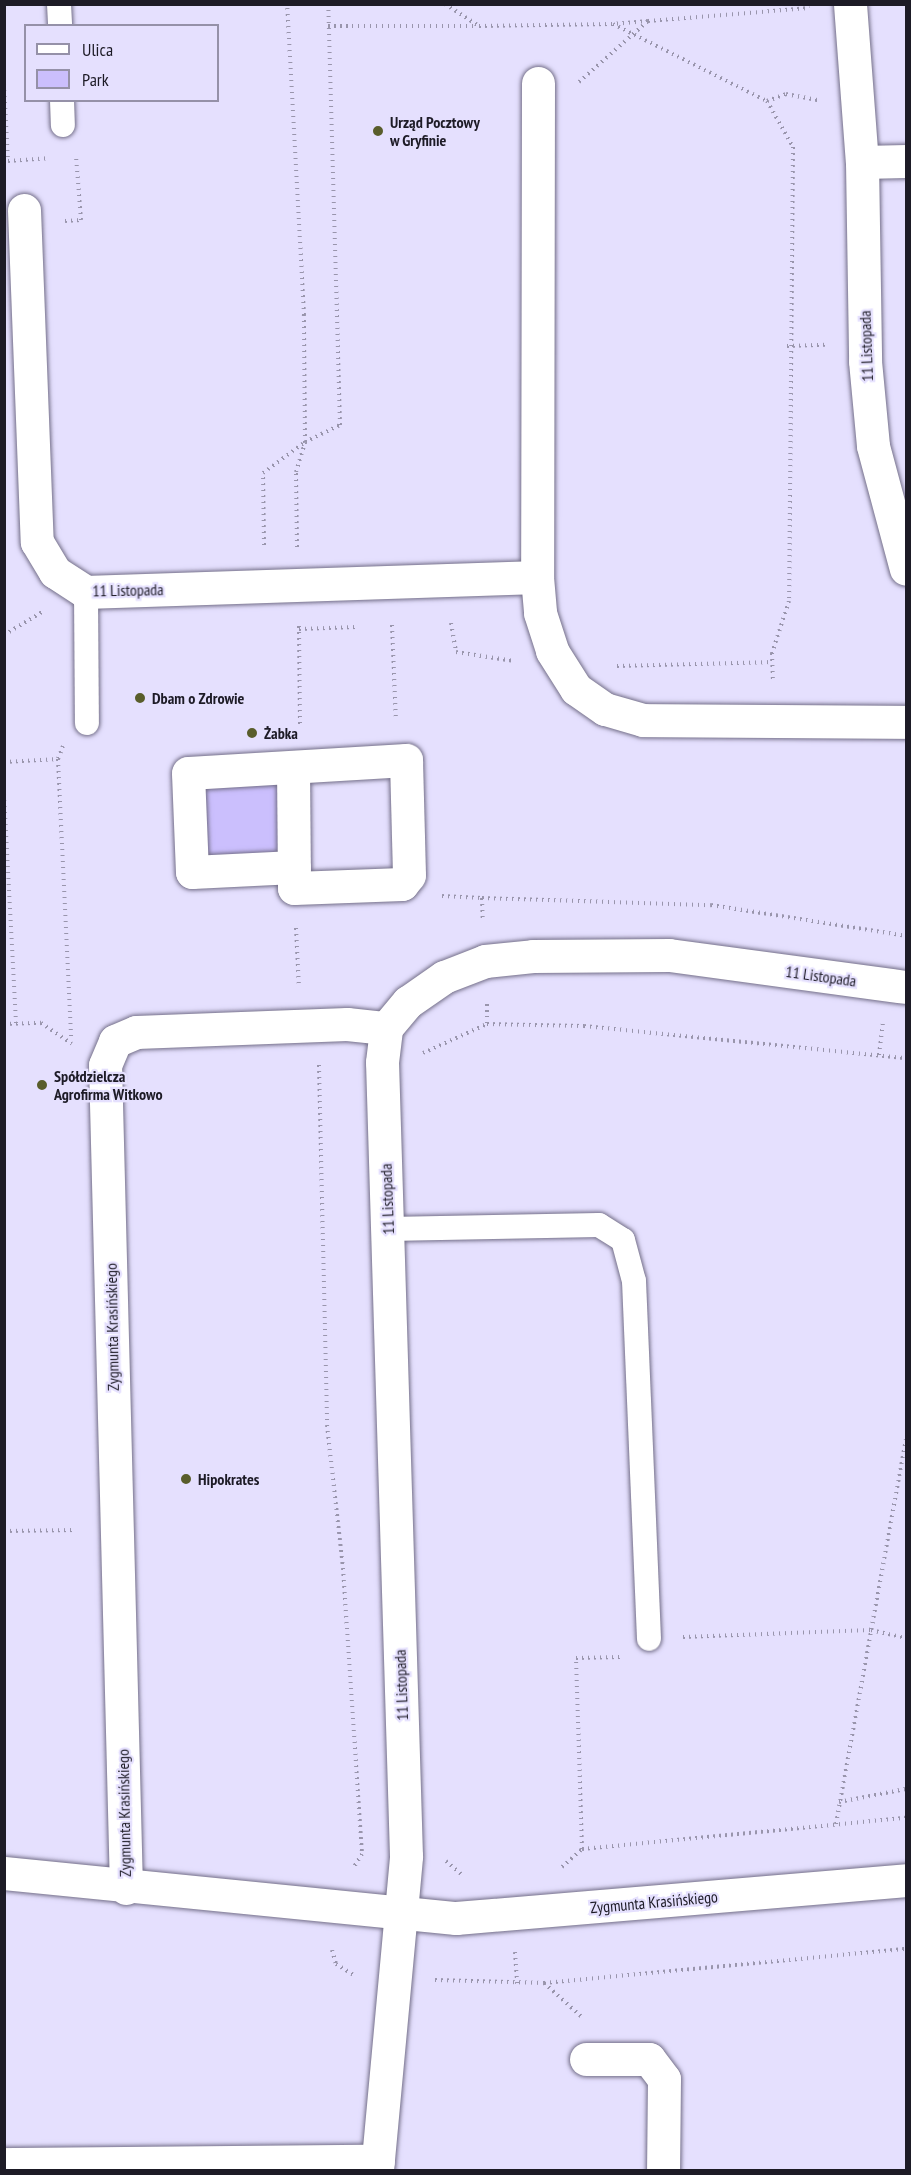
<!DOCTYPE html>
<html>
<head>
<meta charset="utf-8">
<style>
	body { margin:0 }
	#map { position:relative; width:911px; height:2175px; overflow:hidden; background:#e5e0fe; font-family:"PT Sans Narrow",sans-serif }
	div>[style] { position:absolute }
	.green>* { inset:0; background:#cbbffd; transform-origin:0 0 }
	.path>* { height:4px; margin-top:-2px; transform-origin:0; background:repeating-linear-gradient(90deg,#9995ac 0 1.5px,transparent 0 6px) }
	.roads { filter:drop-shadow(0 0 2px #746f89) drop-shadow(0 0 2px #746f89) }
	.lane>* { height:24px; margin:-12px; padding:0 12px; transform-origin:12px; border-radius:12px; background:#fff }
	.street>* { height:33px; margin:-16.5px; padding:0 16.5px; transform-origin:16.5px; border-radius:16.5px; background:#fff }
	.dots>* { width:16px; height:16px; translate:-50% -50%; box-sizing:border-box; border:3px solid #e5e0fe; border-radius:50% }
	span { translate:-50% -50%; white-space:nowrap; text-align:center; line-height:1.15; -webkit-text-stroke:4.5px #e5e0fe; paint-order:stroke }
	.poi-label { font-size:16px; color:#1d1b26; font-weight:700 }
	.left { translate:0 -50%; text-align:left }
	.street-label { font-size:16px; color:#1d1b26 }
	.frame { position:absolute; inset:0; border:6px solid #1d1b26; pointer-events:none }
	.legend { position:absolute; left:24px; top:24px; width:195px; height:78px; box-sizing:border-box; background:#e5e0fe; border:2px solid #9591a8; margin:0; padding:8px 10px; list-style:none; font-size:18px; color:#1d1b26 }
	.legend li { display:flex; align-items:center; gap:12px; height:30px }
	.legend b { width:30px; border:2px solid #9591a8 }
</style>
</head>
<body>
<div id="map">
	<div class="green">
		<div style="left:284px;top:777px;width:83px;height:90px;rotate:89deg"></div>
	</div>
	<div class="path">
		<div style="left:445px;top:4px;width:40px;rotate:32.9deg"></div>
		<div style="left:479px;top:26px;width:134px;rotate:-0.9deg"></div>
		<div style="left:648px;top:21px;width:35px;rotate:175deg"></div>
		<div style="left:613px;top:24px;width:172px;rotate:26.6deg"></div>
		<div style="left:767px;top:101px;width:53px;rotate:60.5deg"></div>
		<div style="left:793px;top:147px;width:454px;rotate:90.5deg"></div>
		<div style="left:789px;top:601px;width:55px;rotate:108.1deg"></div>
		<div style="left:772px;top:653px;width:28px;rotate:88deg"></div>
		<div style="left:328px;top:26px;width:150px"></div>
		<div style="left:579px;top:82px;width:92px;rotate:-41.5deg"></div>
		<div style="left:648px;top:21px;width:162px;rotate:-4.6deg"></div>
		<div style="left:4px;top:84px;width:77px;rotate:87deg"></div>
		<div style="left:8px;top:161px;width:39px;rotate:-4deg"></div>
		<div style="left:767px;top:101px;width:20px;rotate:-20deg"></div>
		<div style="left:786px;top:94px;width:33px;rotate:11deg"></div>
		<div style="left:65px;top:221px;width:16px;rotate:-4deg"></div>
		<div style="left:81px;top:220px;width:63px;rotate:-94.5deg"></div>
		<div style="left:787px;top:346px;width:38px;rotate:-2deg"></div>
		<div style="left:264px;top:545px;width:72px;rotate:-90.8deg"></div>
		<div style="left:263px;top:473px;width:52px;rotate:-36.4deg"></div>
		<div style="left:305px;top:442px;width:127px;rotate:-90.5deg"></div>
		<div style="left:304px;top:315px;width:311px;rotate:-93.1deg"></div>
		<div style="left:297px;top:547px;width:75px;rotate:-90.8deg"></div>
		<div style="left:296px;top:472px;width:31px;rotate:-73deg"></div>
		<div style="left:305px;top:442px;width:39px;rotate:-26deg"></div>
		<div style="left:340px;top:425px;width:421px;rotate:-91.6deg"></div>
		<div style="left:451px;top:623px;width:29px;rotate:80deg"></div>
		<div style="left:456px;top:652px;width:59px;rotate:8.8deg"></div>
		<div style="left:392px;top:625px;width:96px;rotate:87.6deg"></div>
		<div style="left:299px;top:626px;width:101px;rotate:89.4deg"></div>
		<div style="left:299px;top:629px;width:57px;rotate:-2deg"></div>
		<div style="left:4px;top:635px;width:44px;rotate:-31.2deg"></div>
		<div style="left:617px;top:666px;width:155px;rotate:-1.5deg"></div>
		<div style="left:63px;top:746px;width:14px;rotate:111deg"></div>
		<div style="left:58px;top:759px;width:280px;rotate:87.3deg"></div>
		<div style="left:4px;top:762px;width:54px;rotate:-3.2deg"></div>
		<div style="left:4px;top:794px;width:230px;rotate:87deg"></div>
		<div style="left:442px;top:896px;width:40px;rotate:2.9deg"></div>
		<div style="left:482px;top:898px;width:24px;rotate:88deg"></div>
		<div style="left:482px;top:898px;width:229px;rotate:1.8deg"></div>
		<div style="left:711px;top:905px;width:197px;rotate:9deg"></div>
		<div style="left:296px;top:928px;width:59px;rotate:87.1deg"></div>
		<div style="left:487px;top:1004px;width:20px;rotate:90deg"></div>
		<div style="left:4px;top:1024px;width:37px;rotate:-2deg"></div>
		<div style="left:41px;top:1023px;width:37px;rotate:34deg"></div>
		<div style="left:423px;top:1053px;width:70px;rotate:-24.4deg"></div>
		<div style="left:487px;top:1024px;width:97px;rotate:1.2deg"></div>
		<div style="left:584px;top:1026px;width:324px;rotate:5.7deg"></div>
		<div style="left:879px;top:1055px;width:32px;rotate:-83deg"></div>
		<div style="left:319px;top:1065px;width:360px;rotate:88.7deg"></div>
		<div style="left:327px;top:1425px;width:144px;rotate:83.6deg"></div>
		<div style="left:343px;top:1568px;width:287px;rotate:86.2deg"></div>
		<div style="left:362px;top:1854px;width:15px;rotate:122deg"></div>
		<div style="left:4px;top:1531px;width:72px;rotate:-0.8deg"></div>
		<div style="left:683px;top:1637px;width:188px;rotate:-2.1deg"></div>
		<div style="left:871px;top:1630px;width:36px;rotate:13deg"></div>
		<div style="left:839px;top:1802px;width:68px;rotate:-11deg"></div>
		<div style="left:836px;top:1824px;width:391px;rotate:-79.7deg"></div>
		<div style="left:582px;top:1849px;width:191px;rotate:-91.8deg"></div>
		<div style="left:576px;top:1658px;width:44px;rotate:-1.3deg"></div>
		<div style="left:446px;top:1861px;width:23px;rotate:41deg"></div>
		<div style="left:562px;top:1867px;width:27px;rotate:-42deg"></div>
		<div style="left:582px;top:1849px;width:325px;rotate:-5.5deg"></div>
		<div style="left:332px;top:1950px;width:15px;rotate:74deg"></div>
		<div style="left:336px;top:1964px;width:22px;rotate:32deg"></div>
		<div style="left:515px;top:1952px;width:32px;rotate:86deg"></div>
		<div style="left:435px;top:1980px;width:109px;rotate:1.6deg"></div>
		<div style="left:544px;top:1983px;width:364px;rotate:-5.4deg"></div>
		<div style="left:544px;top:1983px;width:52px;rotate:41.9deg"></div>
	</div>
	<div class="roads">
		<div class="lane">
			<div style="left:59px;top:4px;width:22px;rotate:87deg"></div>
			<div style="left:62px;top:100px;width:25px;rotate:88deg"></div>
			<div style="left:86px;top:592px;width:131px;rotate:89.6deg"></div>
			<div style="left:388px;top:1229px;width:211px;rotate:-1.1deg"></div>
			<div style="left:599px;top:1225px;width:28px;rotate:32deg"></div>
			<div style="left:623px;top:1240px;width:42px;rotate:75deg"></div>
			<div style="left:634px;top:1281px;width:358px;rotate:87.6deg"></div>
		</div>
		<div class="street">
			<div style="left:850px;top:4px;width:158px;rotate:85.7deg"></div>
			<div style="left:538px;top:83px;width:494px;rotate:90.1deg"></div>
			<div style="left:537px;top:577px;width:36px;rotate:85deg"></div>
			<div style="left:540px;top:613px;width:40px;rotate:72deg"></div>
			<div style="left:552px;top:651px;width:45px;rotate:57.7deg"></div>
			<div style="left:576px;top:689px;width:35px;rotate:35deg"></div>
			<div style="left:605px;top:709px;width:40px;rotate:16deg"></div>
			<div style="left:643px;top:720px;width:263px;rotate:0.4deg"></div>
			<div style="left:906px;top:161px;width:44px;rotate:178.7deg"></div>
			<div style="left:862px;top:162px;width:199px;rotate:89.1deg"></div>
			<div style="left:865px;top:361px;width:85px;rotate:84.6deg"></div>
			<div style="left:873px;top:446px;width:127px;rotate:75deg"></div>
			<div style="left:24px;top:210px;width:332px;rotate:87.8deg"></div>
			<div style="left:37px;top:542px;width:35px;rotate:59deg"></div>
			<div style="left:55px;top:572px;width:37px;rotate:33deg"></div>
			<div style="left:86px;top:592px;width:451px;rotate:-1.9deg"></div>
			<div style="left:293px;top:767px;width:121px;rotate:89.5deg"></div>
			<div style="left:294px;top:888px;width:108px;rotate:-2.1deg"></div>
			<div style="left:402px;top:884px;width:11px;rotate:-52deg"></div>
			<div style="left:409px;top:875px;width:115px;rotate:-91.5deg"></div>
			<div style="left:406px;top:760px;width:218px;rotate:176.6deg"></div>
			<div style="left:188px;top:773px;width:99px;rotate:87.7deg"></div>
			<div style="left:192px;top:872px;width:102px;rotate:-2.8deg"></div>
			<div style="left:4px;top:1873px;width:454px;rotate:5.7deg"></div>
			<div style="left:456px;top:1918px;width:452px;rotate:-4.8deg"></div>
			<div style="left:126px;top:1888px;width:823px;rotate:-91.46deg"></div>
			<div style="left:105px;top:1065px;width:26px;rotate:-67deg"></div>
			<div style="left:115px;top:1041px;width:23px;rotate:-23deg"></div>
			<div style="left:136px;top:1032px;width:211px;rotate:-2.2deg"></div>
			<div style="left:347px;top:1024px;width:39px;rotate:6deg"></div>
			<div style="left:586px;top:2059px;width:63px"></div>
			<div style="left:649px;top:2059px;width:25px;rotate:53deg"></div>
			<div style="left:664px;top:2079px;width:91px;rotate:90.6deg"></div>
			<div style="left:4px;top:2164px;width:374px;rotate:-0.5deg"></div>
			<div style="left:377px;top:2170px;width:315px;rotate:-84.7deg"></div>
			<div style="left:406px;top:1856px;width:794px;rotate:-91.73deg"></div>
			<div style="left:382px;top:1062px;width:34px;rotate:-83deg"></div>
			<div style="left:386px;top:1028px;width:34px;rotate:-50deg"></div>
			<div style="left:408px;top:1002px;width:44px;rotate:-34.8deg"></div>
			<div style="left:444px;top:977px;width:44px;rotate:-21.3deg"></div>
			<div style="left:485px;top:961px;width:48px;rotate:-5.9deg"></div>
			<div style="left:533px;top:956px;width:136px;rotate:-0.4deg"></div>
			<div style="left:669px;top:955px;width:239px;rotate:7.7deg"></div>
		</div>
	</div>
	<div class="dots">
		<div style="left:378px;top:131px;background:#595d2b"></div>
		<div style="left:140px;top:698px;background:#595d2b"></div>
		<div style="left:252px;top:733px;background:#595d2b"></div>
		<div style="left:42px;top:1085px;background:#595d2b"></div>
		<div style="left:186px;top:1479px;background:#595d2b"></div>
	</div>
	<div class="poi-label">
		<span class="left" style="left:390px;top:131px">Urząd Pocztowy<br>w Gryfinie</span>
		<span class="left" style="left:152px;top:698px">Dbam o Zdrowie</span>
		<span class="left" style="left:264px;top:733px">Żabka</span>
		<span class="left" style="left:54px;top:1085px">Spółdzielcza<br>Agrofirma Witkowo</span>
		<span class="left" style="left:198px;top:1479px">Hipokrates</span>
	</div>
	<div class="street-label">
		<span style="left:866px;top:346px;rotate:-92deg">11 Listopada</span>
		<span style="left:128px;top:590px;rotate:-1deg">11 Listopada</span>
		<span style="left:821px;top:976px;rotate:8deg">11 Listopada</span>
		<span style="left:387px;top:1199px;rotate:-92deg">11 Listopada</span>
		<span style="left:112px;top:1327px;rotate:-91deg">Zygmunta Krasińskiego</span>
		<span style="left:401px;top:1685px;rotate:-92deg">11 Listopada</span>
		<span style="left:124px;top:1813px;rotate:-91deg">Zygmunta Krasińskiego</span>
		<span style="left:654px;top:1902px;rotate:-5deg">Zygmunta Krasińskiego</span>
	</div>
	<div class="frame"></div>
	<ul class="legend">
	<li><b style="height:8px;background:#fff"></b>Ulica</li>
	<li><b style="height:16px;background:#cbbffd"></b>Park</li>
	</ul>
</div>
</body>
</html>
